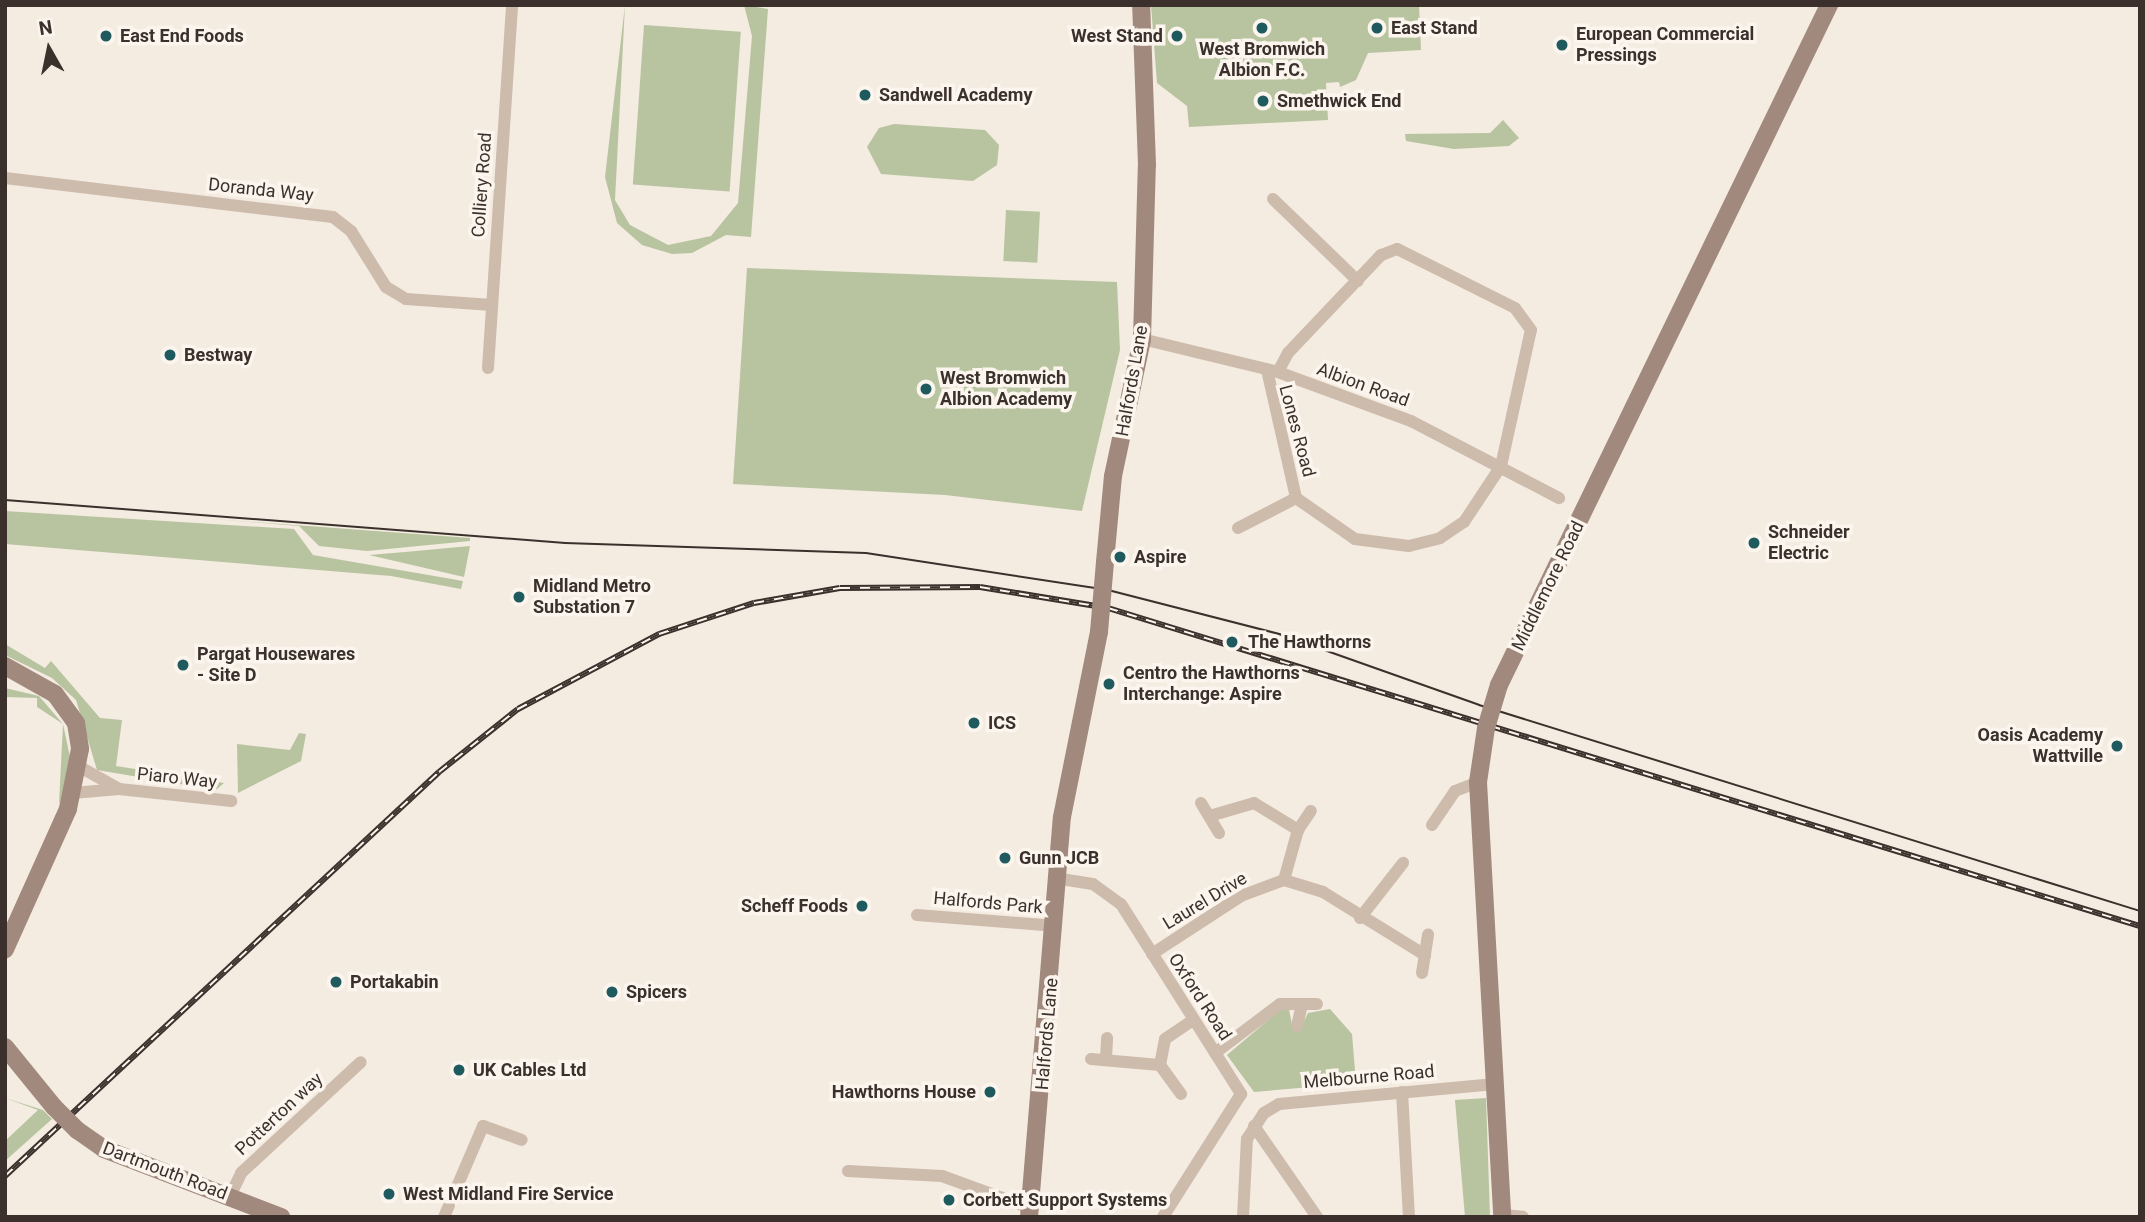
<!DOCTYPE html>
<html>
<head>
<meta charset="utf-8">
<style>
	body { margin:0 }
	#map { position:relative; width:2145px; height:1222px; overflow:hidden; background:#f4ebe1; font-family:Roboto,sans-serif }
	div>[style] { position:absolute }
	.green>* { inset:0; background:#b8c4a0; transform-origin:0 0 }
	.street>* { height:12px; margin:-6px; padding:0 6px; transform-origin:6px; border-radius:6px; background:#cdbbac }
	.secondary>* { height:18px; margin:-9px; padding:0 9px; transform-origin:9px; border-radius:9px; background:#a18a7d }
	.tram>* { height:2px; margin:-1px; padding:0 1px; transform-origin:1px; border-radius:1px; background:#3b302b }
	.rail>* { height:6px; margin-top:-3px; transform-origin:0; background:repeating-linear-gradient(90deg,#fbf5ee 0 10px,#3b302b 0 20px); box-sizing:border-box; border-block:2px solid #3b302b }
	.secondary-bridge>* { height:18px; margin:-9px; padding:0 9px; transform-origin:9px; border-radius:9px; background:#a18a7d }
	.dots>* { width:19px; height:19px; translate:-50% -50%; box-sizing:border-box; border:4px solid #fbf5ee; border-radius:50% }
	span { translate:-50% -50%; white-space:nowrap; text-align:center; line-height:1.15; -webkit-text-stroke:7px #fbf5ee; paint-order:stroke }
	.poi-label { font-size:18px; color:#3b302b; font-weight:700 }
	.left { translate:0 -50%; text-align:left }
	.right { translate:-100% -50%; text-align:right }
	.street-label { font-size:18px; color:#3b302b }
	.frame { position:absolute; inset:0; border:7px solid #3b302b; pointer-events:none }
	.north { position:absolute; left:14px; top:14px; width:70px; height:70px; -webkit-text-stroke:5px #fbf5ee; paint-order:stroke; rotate:351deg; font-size:19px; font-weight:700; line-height:28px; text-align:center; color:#3b302b }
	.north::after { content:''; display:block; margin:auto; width:24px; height:32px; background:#3b302b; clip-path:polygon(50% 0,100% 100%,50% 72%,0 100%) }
</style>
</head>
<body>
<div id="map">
	<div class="green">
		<div style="clip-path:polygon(625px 5px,615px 200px,630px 225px,668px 245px,711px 236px,738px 203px,752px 36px,744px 5px,768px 9px,751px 237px,726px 235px,692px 253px,672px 254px,642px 245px,617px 223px,605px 177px)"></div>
		<div style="clip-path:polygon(1151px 5px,1419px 5px,1421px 50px,1368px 53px,1356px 80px,1340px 87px,1339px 82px,1326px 83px,1328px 120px,1189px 127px,1187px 106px,1157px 83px)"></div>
		<div style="left:644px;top:25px;width:97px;height:160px;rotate:4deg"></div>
		<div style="clip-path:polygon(1503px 120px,1519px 138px,1509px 146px,1454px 149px,1406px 141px,1405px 134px,1490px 133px)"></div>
		<div style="clip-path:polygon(894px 124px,985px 130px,999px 145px,997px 165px,973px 181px,881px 174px,867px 147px,879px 128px)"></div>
		<div style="left:1006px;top:210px;width:34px;height:51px;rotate:3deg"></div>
		<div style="clip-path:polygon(747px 268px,1117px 282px,1120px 350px,1082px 511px,945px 495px,733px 484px)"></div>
		<div style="clip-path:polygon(5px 511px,294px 529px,313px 555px,463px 581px,461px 589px,391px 576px,5px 544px)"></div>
		<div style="clip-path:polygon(200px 518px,470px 538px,470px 541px,367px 551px,319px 546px,299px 526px)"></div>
		<div style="clip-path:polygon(470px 546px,464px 577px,369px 555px,405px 552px)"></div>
		<div style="clip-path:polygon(5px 644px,45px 668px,51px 661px,100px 718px,122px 720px,116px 766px,224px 783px,216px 790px,97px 770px,76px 700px,52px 678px,5px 655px)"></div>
		<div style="clip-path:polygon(5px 688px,39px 696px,63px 724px,70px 757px,63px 796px,59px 804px,63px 724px,37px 707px,37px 698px,5px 697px)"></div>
		<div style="clip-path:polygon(299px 733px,306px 734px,301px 761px,238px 793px,237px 744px,290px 750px)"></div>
		<div style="clip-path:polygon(1281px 1009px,1289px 1009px,1292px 1025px,1301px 1027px,1308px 1013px,1330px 1009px,1352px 1034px,1356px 1083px,1254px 1092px,1227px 1055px)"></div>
		<div style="clip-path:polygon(5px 1098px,43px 1110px,52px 1119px,5px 1161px,5px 1141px,38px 1110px)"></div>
		<div style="clip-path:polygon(1486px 1098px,1490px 1217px,1465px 1217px,1455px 1100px)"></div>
	</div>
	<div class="street">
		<div style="left:5px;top:178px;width:330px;rotate:6.8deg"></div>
		<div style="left:333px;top:217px;width:23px;rotate:38deg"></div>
		<div style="left:351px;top:231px;width:66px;rotate:58deg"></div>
		<div style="left:386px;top:287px;width:23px;rotate:31deg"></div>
		<div style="left:406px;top:299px;width:86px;rotate:4deg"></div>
		<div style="left:1273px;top:199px;width:118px;rotate:44deg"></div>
		<div style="left:1142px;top:339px;width:140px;rotate:13.6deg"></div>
		<div style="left:1278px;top:372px;width:142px;rotate:20.2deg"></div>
		<div style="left:1411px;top:421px;width:167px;rotate:27.5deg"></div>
		<div style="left:488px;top:368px;width:364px;rotate:-86.2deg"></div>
		<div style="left:1267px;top:370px;width:131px;rotate:77.2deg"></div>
		<div style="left:1296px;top:498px;width:72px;rotate:34.8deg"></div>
		<div style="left:1355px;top:539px;width:54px;rotate:7.4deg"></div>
		<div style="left:1409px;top:546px;width:32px;rotate:-14deg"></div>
		<div style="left:1440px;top:538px;width:29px;rotate:-34deg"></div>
		<div style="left:1464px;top:522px;width:67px;rotate:-56.5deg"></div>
		<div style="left:1501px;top:466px;width:139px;rotate:-77.6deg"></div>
		<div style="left:1531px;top:330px;width:27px;rotate:-126deg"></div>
		<div style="left:1515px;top:308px;width:132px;rotate:-153.4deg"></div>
		<div style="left:1397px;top:249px;width:17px;rotate:159deg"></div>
		<div style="left:1381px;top:255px;width:135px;rotate:133.5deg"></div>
		<div style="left:1288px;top:353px;width:21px;rotate:118deg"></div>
		<div style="left:1238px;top:528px;width:65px;rotate:-27.3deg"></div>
		<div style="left:80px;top:767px;width:45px;rotate:29.4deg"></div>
		<div style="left:119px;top:789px;width:113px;rotate:6.1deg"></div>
		<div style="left:73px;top:793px;width:46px;rotate:-5deg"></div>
		<div style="left:1201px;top:803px;width:35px;rotate:59deg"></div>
		<div style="left:1213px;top:815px;width:43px;rotate:-16.3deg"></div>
		<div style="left:1254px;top:803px;width:52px;rotate:31.5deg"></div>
		<div style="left:1432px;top:825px;width:41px;rotate:-55.9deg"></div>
		<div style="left:1455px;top:791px;width:25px;rotate:-21deg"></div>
		<div style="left:1061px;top:879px;width:32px;rotate:9deg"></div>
		<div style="left:1093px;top:884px;width:34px;rotate:36deg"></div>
		<div style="left:1121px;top:904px;width:225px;rotate:57.7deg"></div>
		<div style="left:1241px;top:1094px;width:146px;rotate:122.4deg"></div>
		<div style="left:1284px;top:880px;width:52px;rotate:-74.4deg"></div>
		<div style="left:1298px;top:830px;width:23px;rotate:-56deg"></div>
		<div style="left:917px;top:915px;width:139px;rotate:4.5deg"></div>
		<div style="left:1360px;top:918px;width:70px;rotate:-52deg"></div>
		<div style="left:1152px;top:954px;width:106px;rotate:-33.1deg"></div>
		<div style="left:1241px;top:896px;width:46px;rotate:-20.4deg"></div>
		<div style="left:1284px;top:880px;width:41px;rotate:17.1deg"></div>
		<div style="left:1323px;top:892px;width:120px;rotate:31.7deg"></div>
		<div style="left:1422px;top:973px;width:39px;rotate:-81deg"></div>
		<div style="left:1297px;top:1026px;width:22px;rotate:-77deg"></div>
		<div style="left:1215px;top:1053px;width:81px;rotate:-37deg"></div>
		<div style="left:1280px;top:1004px;width:37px"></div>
		<div style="left:1091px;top:1059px;width:69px;rotate:5deg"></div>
		<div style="left:1106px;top:1059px;width:21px;rotate:-87deg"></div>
		<div style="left:1402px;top:1092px;width:125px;rotate:86.8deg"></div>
		<div style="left:1181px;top:1094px;width:36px;rotate:-126deg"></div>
		<div style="left:1160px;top:1065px;width:26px;rotate:-79deg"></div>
		<div style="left:1165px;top:1039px;width:32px;rotate:-34deg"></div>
		<div style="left:1254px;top:1126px;width:111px;rotate:55.3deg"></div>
		<div style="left:848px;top:1171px;width:94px;rotate:3deg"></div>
		<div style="left:942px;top:1176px;width:94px;rotate:20deg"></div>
		<div style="left:230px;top:1196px;width:25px;rotate:-64deg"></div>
		<div style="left:241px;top:1173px;width:163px;rotate:-42.8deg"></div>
		<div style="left:1502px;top:1215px;width:21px;rotate:5deg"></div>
		<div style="left:444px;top:1217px;width:99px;rotate:-66.8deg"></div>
		<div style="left:483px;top:1126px;width:41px;rotate:19.7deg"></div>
		<div style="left:1243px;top:1217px;width:78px;rotate:-87.1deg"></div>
		<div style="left:1247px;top:1139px;width:31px;rotate:-57deg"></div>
		<div style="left:1264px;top:1113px;width:17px;rotate:-31deg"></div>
		<div style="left:1279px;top:1104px;width:217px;rotate:-5.3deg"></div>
	</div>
	<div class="secondary">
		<div style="left:1105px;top:562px;width:86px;rotate:-84.7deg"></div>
		<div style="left:1113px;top:476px;width:140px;rotate:-78deg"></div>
		<div style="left:1142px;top:339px;width:174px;rotate:-88.4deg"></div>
		<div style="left:1147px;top:165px;width:160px;rotate:-92.1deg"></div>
		<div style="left:5px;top:666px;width:57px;rotate:29.2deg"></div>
		<div style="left:55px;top:694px;width:36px;rotate:54deg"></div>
		<div style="left:76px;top:723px;width:26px;rotate:81deg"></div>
		<div style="left:80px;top:749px;width:61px;rotate:101.3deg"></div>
		<div style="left:68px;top:809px;width:154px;rotate:114.2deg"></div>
		<div style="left:1499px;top:685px;width:756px;rotate:-64.11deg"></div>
		<div style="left:1486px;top:728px;width:55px;rotate:98.4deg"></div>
		<div style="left:1478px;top:782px;width:436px;rotate:86.8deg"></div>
		<div style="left:5px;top:1047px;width:77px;rotate:50.8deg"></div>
		<div style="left:77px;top:1130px;width:33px;rotate:35deg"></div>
		<div style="left:104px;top:1149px;width:190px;rotate:21deg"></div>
		<div style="left:1029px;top:1217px;width:401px;rotate:-85.3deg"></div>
		<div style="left:1062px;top:817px;width:189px;rotate:-78.7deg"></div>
	</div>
	<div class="tram">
		<div style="left:5px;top:500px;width:562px;rotate:4.39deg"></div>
		<div style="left:565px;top:543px;width:301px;rotate:1.9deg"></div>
		<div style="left:866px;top:553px;width:245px;rotate:8.7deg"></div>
		<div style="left:1108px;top:590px;width:177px;rotate:14.4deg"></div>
		<div style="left:1279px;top:634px;width:212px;rotate:19.5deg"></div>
		<div style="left:1479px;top:705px;width:692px;rotate:17.31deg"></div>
	</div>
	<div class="rail">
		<div style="left:5px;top:1176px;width:593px;rotate:-42.95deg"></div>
		<div style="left:439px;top:772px;width:101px;rotate:-38.6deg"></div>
		<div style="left:518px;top:709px;width:160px;rotate:-28deg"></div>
		<div style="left:659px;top:634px;width:100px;rotate:-18.1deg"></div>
		<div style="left:754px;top:603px;width:87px;rotate:-9.9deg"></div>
		<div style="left:840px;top:588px;width:140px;rotate:-0.4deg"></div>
		<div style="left:980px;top:587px;width:130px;rotate:9.3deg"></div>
		<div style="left:1108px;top:608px;width:1080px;rotate:17.13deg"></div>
	</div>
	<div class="secondary-bridge">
		<div style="left:1099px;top:632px;width:70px;rotate:-85.1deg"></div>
		<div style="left:1486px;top:728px;width:45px;rotate:-73.2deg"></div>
		<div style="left:54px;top:1107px;width:33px;rotate:45deg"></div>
	</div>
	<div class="dots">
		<div style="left:1262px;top:28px;background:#1f5a5e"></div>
		<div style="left:1377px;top:28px;background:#1f5a5e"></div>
		<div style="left:106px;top:36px;background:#1f5a5e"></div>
		<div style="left:1177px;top:36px;background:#1f5a5e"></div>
		<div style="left:1562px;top:45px;background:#1f5a5e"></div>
		<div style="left:865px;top:95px;background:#1f5a5e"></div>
		<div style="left:1263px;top:101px;background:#1f5a5e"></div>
		<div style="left:170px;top:355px;background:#1f5a5e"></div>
		<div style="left:926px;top:389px;background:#1f5a5e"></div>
		<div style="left:1754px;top:543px;background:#1f5a5e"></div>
		<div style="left:1120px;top:557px;background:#1f5a5e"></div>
		<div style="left:519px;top:597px;background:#1f5a5e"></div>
		<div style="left:1232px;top:642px;background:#1f5a5e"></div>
		<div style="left:183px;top:665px;background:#1f5a5e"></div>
		<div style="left:1109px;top:684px;background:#1f5a5e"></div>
		<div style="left:974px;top:723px;background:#1f5a5e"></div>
		<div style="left:2117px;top:746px;background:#1f5a5e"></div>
		<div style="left:1005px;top:858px;background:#1f5a5e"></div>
		<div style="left:862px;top:906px;background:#1f5a5e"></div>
		<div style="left:336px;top:982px;background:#1f5a5e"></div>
		<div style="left:612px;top:992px;background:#1f5a5e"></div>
		<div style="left:459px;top:1070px;background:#1f5a5e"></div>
		<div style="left:990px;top:1092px;background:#1f5a5e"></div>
		<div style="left:389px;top:1194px;background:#1f5a5e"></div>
		<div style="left:949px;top:1200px;background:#1f5a5e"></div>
	</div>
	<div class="poi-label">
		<span class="left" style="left:1391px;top:28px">East Stand</span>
		<span class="left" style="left:1576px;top:45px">European Commercial<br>Pressings</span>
		<span class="left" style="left:120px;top:36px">East End Foods</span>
		<span class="right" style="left:1163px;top:36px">West Stand</span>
		<span style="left:1262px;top:60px">West Bromwich<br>Albion F.C.</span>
		<span class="left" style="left:879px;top:95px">Sandwell Academy</span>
		<span class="left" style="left:1277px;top:101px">Smethwick End</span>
		<span class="left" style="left:184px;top:355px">Bestway</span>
		<span class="left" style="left:940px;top:389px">West Bromwich<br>Albion Academy</span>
		<span class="left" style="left:1768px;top:543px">Schneider<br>Electric</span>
		<span class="left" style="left:1134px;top:557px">Aspire</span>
		<span class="left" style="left:533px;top:597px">Midland Metro<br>Substation 7</span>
		<span class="left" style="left:1248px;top:642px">The Hawthorns</span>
		<span class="left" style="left:197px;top:665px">Pargat Housewares<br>- Site D</span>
		<span class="left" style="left:1123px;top:684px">Centro the Hawthorns<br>Interchange: Aspire</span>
		<span class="left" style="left:988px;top:723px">ICS</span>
		<span class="right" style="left:2103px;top:746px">Oasis Academy<br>Wattville</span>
		<span class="left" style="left:1019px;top:858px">Gunn JCB</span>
		<span class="right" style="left:848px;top:906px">Scheff Foods</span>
		<span class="left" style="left:350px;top:982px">Portakabin</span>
		<span class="left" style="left:626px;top:992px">Spicers</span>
		<span class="left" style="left:473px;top:1070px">UK Cables Ltd</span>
		<span class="right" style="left:976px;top:1092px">Hawthorns House</span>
		<span class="left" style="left:403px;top:1194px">West Midland Fire Service</span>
		<span class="left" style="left:963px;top:1200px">Corbett Support Systems</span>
	</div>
	<div class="street-label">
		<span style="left:482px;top:185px;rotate:-86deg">Colliery Road</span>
		<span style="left:261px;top:190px;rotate:6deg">Doranda Way</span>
		<span style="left:1132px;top:381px;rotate:-80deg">Halfords Lane</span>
		<span style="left:1363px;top:385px;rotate:20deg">Albion Road</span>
		<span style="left:1297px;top:431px;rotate:75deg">Lones Road</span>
		<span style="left:1548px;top:586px;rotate:-64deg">Middlemore Road</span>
		<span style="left:177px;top:778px;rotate:6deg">Piaro Way</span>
		<span style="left:1205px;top:901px;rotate:-31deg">Laurel Drive</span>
		<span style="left:988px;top:903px;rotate:5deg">Halfords Park</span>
		<span style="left:1200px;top:997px;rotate:57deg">Oxford Road</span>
		<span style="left:1047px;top:1034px;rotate:-85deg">Halfords Lane</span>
		<span style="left:1369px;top:1077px;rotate:-5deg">Melbourne Road</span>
		<span style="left:279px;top:1114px;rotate:-43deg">Potterton way</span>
		<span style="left:165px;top:1171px;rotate:21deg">Dartmouth Road</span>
	</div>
	<div class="frame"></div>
	<div class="north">N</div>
</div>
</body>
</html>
